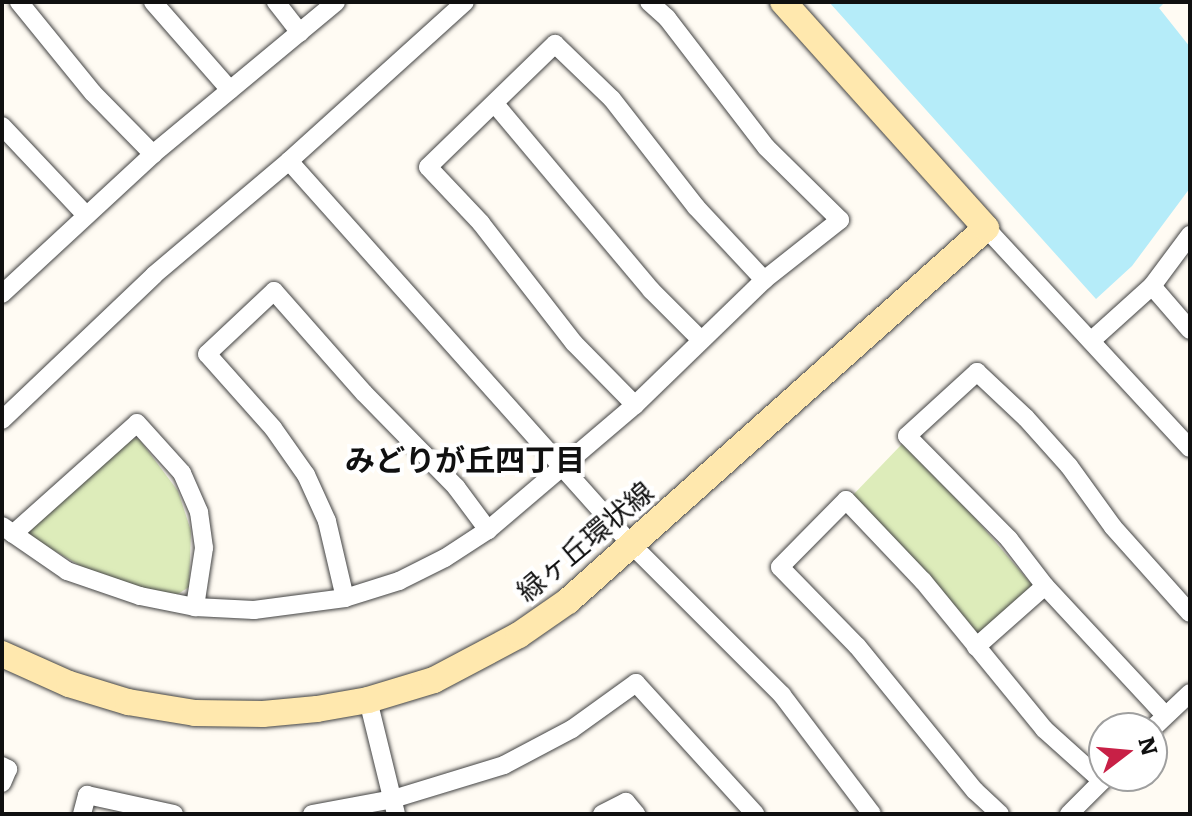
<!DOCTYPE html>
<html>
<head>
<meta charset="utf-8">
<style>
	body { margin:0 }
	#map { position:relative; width:1192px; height:816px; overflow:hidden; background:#fffbf3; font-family:Literata,"Noto Sans JP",serif }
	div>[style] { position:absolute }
	.green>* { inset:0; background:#ddecba }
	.water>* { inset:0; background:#b5ecf9 }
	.roads { filter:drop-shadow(0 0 2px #434343) drop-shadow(0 0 2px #434343) }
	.street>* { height:18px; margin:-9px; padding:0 9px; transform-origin:9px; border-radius:9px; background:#fff }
	.secondary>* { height:26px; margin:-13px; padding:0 13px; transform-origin:13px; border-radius:13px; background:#ffe8ae }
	span { translate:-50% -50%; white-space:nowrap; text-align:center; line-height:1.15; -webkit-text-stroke:8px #fff; paint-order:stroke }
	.street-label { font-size:28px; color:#101010 }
	.neighbourhood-label { font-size:30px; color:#101010; font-weight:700 }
	.frame { position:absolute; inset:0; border:4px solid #101010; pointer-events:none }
	.north { position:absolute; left:1088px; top:712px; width:80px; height:80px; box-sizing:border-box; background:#fff; border:2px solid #9f9f9f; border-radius:50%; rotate:74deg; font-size:22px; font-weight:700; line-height:32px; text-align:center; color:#101010 }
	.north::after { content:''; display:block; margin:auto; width:28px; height:36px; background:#c82046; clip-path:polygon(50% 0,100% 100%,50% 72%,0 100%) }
</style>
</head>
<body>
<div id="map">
	<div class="green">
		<div style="clip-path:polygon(129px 438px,139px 439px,178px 491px,191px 531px,189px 587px,178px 594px,161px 593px,91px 572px,26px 534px)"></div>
		<div style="clip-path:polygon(902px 444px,975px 518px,1033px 586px,975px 637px,852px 496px)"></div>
	</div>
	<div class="water">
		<div style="clip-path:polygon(829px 2px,1165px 2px,1159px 8px,1190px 47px,1190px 188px,1132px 266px,1096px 299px)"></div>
	</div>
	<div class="roads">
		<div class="street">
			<div style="left:19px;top:2px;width:117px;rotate:50.9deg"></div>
			<div style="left:93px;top:93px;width:86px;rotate:45.5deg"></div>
			<div style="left:153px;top:2px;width:117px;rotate:48.8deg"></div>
			<div style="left:276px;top:2px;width:39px;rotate:52deg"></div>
			<div style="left:495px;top:104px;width:243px;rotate:50deg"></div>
			<div style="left:651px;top:290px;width:69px;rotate:45deg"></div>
			<div style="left:2px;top:126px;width:122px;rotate:46.7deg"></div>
			<div style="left:289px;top:161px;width:513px;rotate:48.24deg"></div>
			<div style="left:631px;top:544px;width:214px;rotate:45deg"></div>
			<div style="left:782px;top:695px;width:149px;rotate:52.9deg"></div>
			<div style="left:986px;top:228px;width:300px;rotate:47.2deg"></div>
			<div style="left:1152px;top:286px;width:58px;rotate:49.2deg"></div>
			<div style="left:2px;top:294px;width:206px;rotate:-42.8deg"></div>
			<div style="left:153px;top:154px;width:238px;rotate:-39.7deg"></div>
			<div style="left:1092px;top:340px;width:81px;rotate:-42deg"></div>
			<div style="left:1152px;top:286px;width:64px;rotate:-53.3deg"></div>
			<div style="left:635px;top:405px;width:87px;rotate:-134.5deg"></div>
			<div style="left:574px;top:343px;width:152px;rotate:-127.8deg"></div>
			<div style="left:481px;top:223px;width:77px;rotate:-133.4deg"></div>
			<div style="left:428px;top:167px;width:177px;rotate:-44.1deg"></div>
			<div style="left:555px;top:44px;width:79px;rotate:44deg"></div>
			<div style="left:612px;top:99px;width:137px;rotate:52.1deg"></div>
			<div style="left:696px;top:207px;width:100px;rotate:47deg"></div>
			<div style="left:2px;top:420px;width:210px;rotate:-43.6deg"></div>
			<div style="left:154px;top:275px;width:177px;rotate:-40.2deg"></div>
			<div style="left:289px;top:161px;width:237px;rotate:-42.1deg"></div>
			<div style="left:2px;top:526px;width:79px;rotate:34.7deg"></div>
			<div style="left:67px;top:571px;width:77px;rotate:18.9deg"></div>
			<div style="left:140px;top:596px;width:56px;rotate:11.3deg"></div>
			<div style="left:195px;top:607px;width:59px;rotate:2.9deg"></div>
			<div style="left:254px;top:610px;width:92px;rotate:-7.5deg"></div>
			<div style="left:345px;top:598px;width:57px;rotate:-17.5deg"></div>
			<div style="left:399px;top:581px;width:51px;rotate:-26.6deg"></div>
			<div style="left:445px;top:558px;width:51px;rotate:-33.1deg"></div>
			<div style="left:488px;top:530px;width:193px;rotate:-40.4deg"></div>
			<div style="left:635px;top:405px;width:180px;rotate:-44.1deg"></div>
			<div style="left:764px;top:280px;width:97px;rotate:-38.3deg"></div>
			<div style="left:840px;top:220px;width:104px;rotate:-135.4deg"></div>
			<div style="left:766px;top:147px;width:163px;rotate:-127.5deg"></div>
			<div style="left:667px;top:18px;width:24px;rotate:-138deg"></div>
			<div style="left:13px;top:534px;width:166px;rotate:-41.8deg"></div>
			<div style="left:137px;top:423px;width:67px;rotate:48deg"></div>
			<div style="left:182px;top:473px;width:43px;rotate:66.4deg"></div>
			<div style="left:199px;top:512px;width:36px;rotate:82deg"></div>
			<div style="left:204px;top:548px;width:60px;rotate:98.7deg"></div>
			<div style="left:345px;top:598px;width:79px;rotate:-103.2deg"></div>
			<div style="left:327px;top:521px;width:51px;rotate:-114.5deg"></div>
			<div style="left:306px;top:475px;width:57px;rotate:-125.1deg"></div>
			<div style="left:273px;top:428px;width:99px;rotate:-131.7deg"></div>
			<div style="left:207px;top:354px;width:92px;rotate:-43.2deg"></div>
			<div style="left:274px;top:291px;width:136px;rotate:48.6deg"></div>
			<div style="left:364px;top:393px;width:132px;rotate:45.6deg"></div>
			<div style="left:456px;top:487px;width:54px;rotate:53.3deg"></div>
			<div style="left:976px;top:647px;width:92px;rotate:-41.5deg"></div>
			<div style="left:368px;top:700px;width:117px;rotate:76.2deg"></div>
			<div style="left:1165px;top:715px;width:176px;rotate:-132.9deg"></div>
			<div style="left:1045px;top:586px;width:59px;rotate:-127.5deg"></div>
			<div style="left:1009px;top:539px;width:145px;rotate:-134.7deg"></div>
			<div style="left:907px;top:436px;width:95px;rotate:-42.4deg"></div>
			<div style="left:977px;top:372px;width:67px;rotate:43.2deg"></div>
			<div style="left:1026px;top:418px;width:64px;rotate:48.1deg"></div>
			<div style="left:1069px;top:466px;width:75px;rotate:54.2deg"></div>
			<div style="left:1113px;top:527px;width:115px;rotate:48.2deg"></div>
			<div style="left:1152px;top:729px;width:52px;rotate:-43.5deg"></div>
			<div style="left:2px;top:766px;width:7px;rotate:27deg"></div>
			<div style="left:8px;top:769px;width:15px;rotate:113deg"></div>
			<div style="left:82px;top:814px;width:20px;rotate:-75deg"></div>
			<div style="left:87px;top:795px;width:89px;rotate:12.3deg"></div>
			<div style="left:312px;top:814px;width:82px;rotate:-10.5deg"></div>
			<div style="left:393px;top:799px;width:116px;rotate:-17deg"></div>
			<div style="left:504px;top:765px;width:77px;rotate:-27.9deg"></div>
			<div style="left:572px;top:729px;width:79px;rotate:-35.7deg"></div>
			<div style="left:636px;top:683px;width:177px;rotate:47.7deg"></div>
			<div style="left:602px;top:814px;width:27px;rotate:-27deg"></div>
			<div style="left:626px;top:802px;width:16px;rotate:50deg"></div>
			<div style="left:1000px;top:814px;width:34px;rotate:-137deg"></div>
			<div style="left:975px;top:791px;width:187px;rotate:-129.1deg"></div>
			<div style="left:857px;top:646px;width:110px;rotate:-134.3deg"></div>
			<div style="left:780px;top:567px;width:94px;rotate:-45.4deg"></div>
			<div style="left:846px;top:500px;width:112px;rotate:46.5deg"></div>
			<div style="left:923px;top:581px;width:191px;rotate:50.7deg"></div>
			<div style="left:1044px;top:729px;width:78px;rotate:41.9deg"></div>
			<div style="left:1069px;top:814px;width:54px;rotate:-45deg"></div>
		</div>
		<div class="secondary">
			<div style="left:2px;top:654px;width:73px;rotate:24.1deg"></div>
			<div style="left:69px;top:684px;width:62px;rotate:17deg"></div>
			<div style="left:128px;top:702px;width:68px;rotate:9.3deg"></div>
			<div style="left:195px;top:713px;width:68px;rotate:0.8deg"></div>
			<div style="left:263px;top:714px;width:54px;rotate:-5.3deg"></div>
			<div style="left:317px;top:709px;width:52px;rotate:-10deg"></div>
			<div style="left:368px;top:700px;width:69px;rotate:-16.9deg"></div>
			<div style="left:434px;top:680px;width:96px;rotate:-27.9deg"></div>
			<div style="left:519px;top:635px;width:60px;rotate:-34.8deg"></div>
			<div style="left:568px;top:601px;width:560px;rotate:-41.74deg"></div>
			<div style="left:986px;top:228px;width:304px;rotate:-131.9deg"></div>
		</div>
	</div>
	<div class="street-label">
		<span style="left:584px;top:540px;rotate:-40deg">緑ヶ丘環状線</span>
	</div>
	<div class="neighbourhood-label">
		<span style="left:465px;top:458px">みどりが丘四丁目</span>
	</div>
	<div class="frame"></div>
	<div class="north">N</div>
</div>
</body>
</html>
